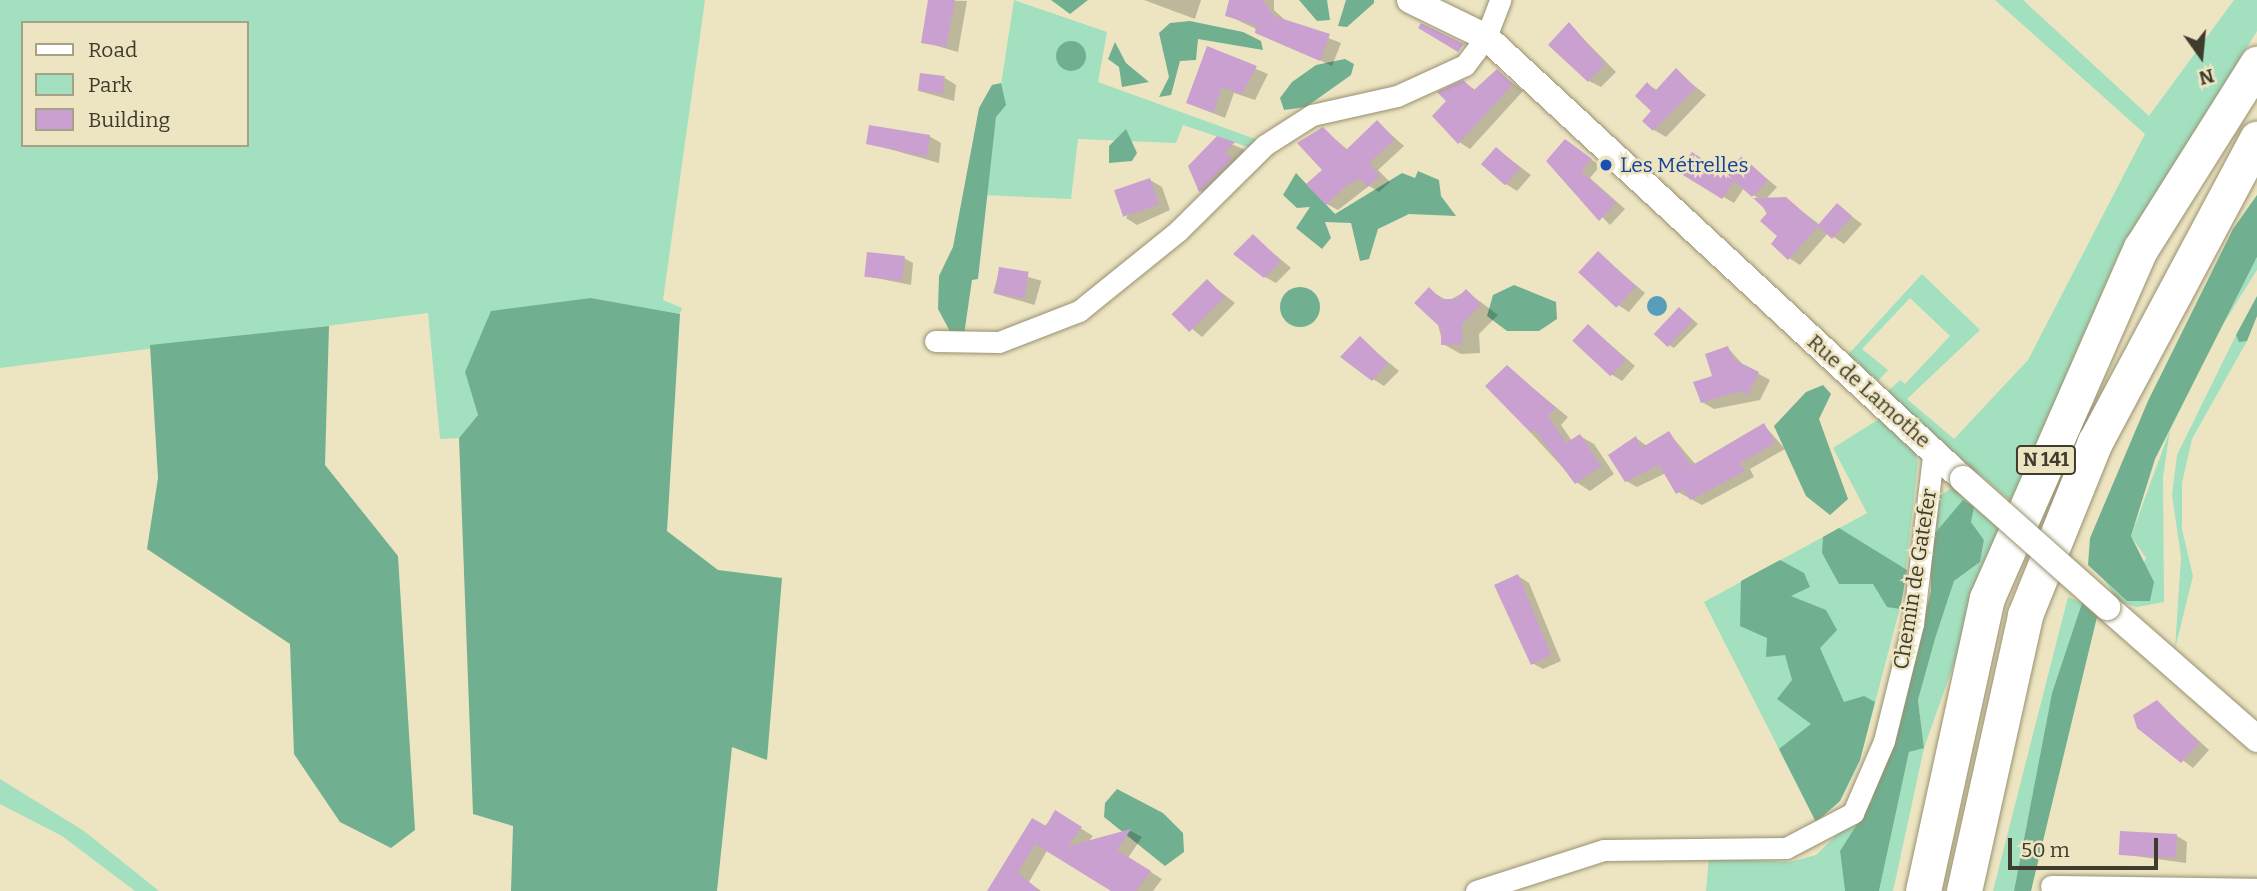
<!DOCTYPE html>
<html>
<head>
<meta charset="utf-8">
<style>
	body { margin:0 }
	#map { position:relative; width:2257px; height:891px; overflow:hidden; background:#ede5c2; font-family:Bitter,serif }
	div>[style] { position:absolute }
	.green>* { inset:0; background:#a2e0bf }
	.forest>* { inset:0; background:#70b090 }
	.round { border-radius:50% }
	.water>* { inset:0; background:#579eba }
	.shadow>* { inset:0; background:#0003; transform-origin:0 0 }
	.building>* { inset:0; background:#caa0d1; transform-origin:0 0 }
	.roads { filter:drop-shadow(0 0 2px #989170) drop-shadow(0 0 2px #989170) }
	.minor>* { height:21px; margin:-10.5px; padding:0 10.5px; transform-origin:10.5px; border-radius:10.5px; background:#fff }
	.tertiary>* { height:26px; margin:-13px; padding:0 13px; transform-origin:13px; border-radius:13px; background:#fff }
	.trunk>* { height:35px; margin:-17.5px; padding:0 17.5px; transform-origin:17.5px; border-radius:17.5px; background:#fff }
	.bridges { filter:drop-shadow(0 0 2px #989170) drop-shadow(0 0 2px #989170) }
	.tertiary-bridge>* { height:26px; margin:-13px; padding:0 13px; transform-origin:13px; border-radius:13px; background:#fff }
	.dots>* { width:19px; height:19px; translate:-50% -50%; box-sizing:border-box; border:4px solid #ede5c2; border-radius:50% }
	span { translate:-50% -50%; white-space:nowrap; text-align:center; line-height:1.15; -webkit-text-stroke:5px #ede5c2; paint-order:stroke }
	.shield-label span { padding:2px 5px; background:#ede5c2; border:2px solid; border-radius:5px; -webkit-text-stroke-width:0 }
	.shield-label { font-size:19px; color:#3f3c2e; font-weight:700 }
	.transit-label { font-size:21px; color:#164399 }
	.left { translate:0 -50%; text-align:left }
	.street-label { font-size:21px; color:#3f3c2e }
	.legend { position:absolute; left:21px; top:21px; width:228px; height:126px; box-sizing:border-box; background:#ede5c2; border:2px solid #a7a187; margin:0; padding:9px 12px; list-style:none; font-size:21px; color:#3f3c2e }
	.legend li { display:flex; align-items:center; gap:14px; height:35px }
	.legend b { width:35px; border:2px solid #a7a187 }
	.north { position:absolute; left:2166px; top:21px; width:70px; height:70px; -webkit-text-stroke:5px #ede5c2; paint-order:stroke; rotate:165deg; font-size:19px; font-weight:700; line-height:28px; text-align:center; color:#3f3c2e }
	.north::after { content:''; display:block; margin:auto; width:24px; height:32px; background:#3f3c2e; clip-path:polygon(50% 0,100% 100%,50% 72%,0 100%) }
	.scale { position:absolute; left:2008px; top:838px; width:150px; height:32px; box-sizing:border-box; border:4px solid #3f3c2e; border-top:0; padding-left:9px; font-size:21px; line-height:24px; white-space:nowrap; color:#3f3c2e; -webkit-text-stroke:5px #ede5c2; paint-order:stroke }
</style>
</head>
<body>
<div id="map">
	<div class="green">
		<div style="clip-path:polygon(evenodd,0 0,705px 0,663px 300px,682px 308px,680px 314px,591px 298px,465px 372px,478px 415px,459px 438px,440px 439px,428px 313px,0 368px,0 0,23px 23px,247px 23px,247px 145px,23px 145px,23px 23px)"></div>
		<div style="clip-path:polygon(1014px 0,1107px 32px,1098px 82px,1258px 140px,1254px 149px,1183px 125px,1176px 143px,1078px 139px,1071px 199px,984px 195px)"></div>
		<div style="clip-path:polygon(1995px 0,2023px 0,2149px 116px,2234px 0,2257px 0,2257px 31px,2118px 255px,2012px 502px,1885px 394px,1900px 380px,1905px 384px,1950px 336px,1910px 298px,1862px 349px,1888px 370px,1875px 384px,1845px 358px,1922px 274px,1980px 330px,1907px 399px,1954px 439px,2028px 360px,2145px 134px)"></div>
		<div style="clip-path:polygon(2257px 257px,2257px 270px,2222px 326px)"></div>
		<div style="clip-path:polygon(2236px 335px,2247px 341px,2192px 439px,2182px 483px,2182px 529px,2193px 576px,2175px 649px,2181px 557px,2172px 495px,2177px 455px)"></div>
		<div style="clip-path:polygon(1884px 416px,1913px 446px,1918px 462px,1903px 596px,1860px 760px,1840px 801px,1816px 822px,1704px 602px,1867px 513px,1833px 448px)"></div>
		<div style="clip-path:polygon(2170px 430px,2163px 477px,2164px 602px,2137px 607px,2120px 602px,2104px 580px,2127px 601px,2146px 558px,2131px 536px)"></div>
		<div style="clip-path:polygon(1950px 489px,1963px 491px,2001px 531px,1924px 748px,1893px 891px,1879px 891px,1909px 752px,1924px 747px,1918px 700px,1935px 639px,1954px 581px,1980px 562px,1984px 540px,1971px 522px,1930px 539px,1939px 496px)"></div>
		<div style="clip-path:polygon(2068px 597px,2082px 603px,2052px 693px,2014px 891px,1993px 891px)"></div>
		<div style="clip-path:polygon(0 779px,84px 831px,159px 891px,135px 891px,62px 836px,0 804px)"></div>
		<div style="clip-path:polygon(1871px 802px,1840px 851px,1845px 891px,1706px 891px,1709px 858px,1790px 862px,1816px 855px)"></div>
	</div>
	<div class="forest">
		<div style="clip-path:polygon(1051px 0,1088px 0,1070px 14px)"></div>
		<div style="clip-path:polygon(1299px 0,1327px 0,1330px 20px,1317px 21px)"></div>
		<div style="clip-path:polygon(1346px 0,1374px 0,1374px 3px,1347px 27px,1338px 26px)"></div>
		<div style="clip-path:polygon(1190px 21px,1243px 32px,1261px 41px,1263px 50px,1198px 39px,1196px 60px,1180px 61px,1171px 95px,1159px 97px,1169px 77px,1159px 33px,1170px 23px)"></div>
		<div class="round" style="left:1056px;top:41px;width:30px;height:30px"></div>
		<div style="clip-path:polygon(1115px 42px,1126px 63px,1149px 82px,1122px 87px,1119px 67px,1108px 59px)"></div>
		<div style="clip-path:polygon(1345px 59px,1354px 64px,1351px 75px,1306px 107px,1284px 110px,1280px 98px,1292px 82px,1316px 65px)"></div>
		<div style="clip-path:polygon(1001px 83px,1006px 105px,996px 117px,978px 279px,972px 280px,964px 335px,953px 337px,938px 309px,939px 276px,953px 247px,979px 108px,992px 85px)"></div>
		<div style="clip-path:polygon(1126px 129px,1137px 153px,1132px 161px,1109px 163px,1109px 146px)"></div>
		<div style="clip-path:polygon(1418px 171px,1439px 180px,1441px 196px,1456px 216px,1409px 214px,1378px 229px,1369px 259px,1360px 261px,1351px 223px,1325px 222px,1331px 238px,1322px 249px,1296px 228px,1310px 207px,1297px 208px,1283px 195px,1296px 173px,1335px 214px,1402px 173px,1415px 178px)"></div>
		<div style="clip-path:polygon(2257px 195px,2257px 257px,2155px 459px,2131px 536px,2154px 582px,2150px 601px,2127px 601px,2088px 565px,2090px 538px,2148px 401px,2233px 229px)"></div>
		<div style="clip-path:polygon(1514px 285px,1556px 302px,1557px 319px,1539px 331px,1507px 331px,1487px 316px,1493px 295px)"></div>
		<div class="round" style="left:1280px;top:287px;width:40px;height:40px"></div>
		<div style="clip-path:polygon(2257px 296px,2257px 316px,2247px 341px,2239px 342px,2236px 335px)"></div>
		<div style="clip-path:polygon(591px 298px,680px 314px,667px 531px,718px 570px,782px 578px,767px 760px,732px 747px,717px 891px,511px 891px,513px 826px,473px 814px,459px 438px,478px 415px,465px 372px,491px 311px)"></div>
		<div style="clip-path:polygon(329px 326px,325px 465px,398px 556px,415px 830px,391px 848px,340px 822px,294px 754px,290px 644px,147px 549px,158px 478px,150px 345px)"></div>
		<div style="clip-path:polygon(1823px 385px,1831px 394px,1819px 419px,1848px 499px,1830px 515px,1806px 496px,1774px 426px,1806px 392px)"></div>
		<div style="clip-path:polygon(1963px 500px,1974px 507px,1971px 522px,1984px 540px,1980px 562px,1954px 581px,1935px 639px,1918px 700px,1924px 748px,1909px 752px,1879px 891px,1845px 891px,1840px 851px,1871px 802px,1911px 670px,1931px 591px,1930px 539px)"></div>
		<div style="clip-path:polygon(1839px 528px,1907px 570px,1900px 609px,1887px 607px,1873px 584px,1839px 584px,1822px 553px,1823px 537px)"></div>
		<div style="clip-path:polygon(1780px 560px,1804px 573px,1810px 587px,1791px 596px,1826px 610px,1837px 630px,1820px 648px,1844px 702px,1864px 696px,1875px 702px,1860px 760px,1840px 801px,1816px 822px,1779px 749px,1811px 724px,1777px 699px,1792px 680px,1785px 655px,1766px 657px,1767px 638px,1740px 626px,1741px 581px)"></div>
		<div style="clip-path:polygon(2082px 603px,2097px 617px,2031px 891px,2014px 891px,2052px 693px)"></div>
		<div style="clip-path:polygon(1117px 789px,1163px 813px,1183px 833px,1184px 852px,1165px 866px,1104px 817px,1105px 803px)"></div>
	</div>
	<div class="water">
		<div class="round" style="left:1647px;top:296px;width:20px;height:20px"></div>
	</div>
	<div class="shadow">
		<div style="clip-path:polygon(930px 0,967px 1px,958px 52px,923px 42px)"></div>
		<div style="clip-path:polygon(1144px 0,1201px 0,1195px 19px)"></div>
		<div style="clip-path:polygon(1231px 0,1274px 0,1274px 10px,1286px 21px,1341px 43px,1332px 66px,1227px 15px)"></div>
		<div style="clip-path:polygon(1570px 25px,1616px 72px,1601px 87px,1589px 81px)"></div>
		<div style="clip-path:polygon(1208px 49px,1268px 74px,1255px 100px,1234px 93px,1225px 118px,1188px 103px)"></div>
		<div style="clip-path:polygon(1497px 71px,1523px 91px,1470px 149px,1459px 142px,1463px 82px,1477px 91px)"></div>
		<div style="clip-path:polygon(1676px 71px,1706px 95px,1666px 137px,1654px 130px,1647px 84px,1657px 90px)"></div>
		<div style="clip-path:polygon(945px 78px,956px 85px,954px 101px,919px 91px)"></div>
		<div style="clip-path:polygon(1377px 122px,1404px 146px,1378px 170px,1390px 182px,1379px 192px,1369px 186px,1338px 210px,1327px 204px,1323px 129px,1348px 150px)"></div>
		<div style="clip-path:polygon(929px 136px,941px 143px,939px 163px,868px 143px)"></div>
		<div style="clip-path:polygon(1218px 138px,1245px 150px,1211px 198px,1200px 191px)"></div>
		<div style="clip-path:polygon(1575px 147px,1600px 166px,1590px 178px,1625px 209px,1610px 225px,1548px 161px)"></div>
		<div style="clip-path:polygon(1497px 149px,1531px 175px,1517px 191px,1506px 184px)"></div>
		<div style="clip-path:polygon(1742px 158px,1777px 187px,1766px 199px,1786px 199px,1820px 225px,1838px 206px,1862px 224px,1844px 244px,1828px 233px,1800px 265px,1789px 258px,1759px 199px,1744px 188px,1734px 203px,1681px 172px,1703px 160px,1734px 181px)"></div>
		<div style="clip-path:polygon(1150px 180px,1162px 187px,1170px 210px,1137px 225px,1126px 218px)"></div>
		<div style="clip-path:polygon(1253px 236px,1291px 268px,1276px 283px,1265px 277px)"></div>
		<div style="clip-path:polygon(1599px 254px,1645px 293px,1629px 312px,1618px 305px)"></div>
		<div style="clip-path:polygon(904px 258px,913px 263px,911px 285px,866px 276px)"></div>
		<div style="left:1000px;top:269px;width:43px;height:25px;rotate:16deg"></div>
		<div style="clip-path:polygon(1208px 282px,1235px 303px,1202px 337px,1173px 313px)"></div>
		<div style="clip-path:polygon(1429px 290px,1448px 301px,1466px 291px,1498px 315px,1479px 334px,1480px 353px,1461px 354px,1443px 344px)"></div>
		<div style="clip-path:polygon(1684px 312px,1698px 324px,1674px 348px,1669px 345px)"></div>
		<div style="clip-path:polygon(1589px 326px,1635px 366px,1622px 381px,1611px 374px)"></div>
		<div style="clip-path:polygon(1360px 339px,1399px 371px,1384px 386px,1373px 379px)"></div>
		<div style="clip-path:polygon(1728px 348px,1744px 366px,1770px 380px,1760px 400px,1714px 409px,1702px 402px)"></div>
		<div style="clip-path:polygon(1507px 367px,1568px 417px,1561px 425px,1572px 441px,1580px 436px,1594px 444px,1614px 474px,1590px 491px,1576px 482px,1488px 386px)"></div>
		<div style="clip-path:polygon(1764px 425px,1785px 449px,1750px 469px,1754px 477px,1702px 505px,1678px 492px,1666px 473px,1637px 487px,1626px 481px,1636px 438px,1647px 446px,1669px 433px,1696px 465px)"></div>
		<div style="clip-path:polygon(1518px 576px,1529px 583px,1561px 661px,1543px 669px,1532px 663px)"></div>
		<div style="clip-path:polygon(2157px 702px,2209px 750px,2193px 768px,2139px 727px)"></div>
		<div style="clip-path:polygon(1056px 813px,1093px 836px,1088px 842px,1131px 831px,1142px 837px,1128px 858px,1162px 879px,1153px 891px,1115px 891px,1048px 849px,1029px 882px,1041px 891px,989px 891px)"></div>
		<div style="clip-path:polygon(2177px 836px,2187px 842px,2186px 863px,2120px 854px)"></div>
	</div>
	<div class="building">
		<div style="clip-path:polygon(928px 0,955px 0,946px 47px,921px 43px)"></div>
		<div style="clip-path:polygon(1229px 0,1263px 0,1274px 16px,1330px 34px,1320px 61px,1255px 33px,1256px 25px,1225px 16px)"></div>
		<div style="clip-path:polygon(1569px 22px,1605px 64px,1588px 82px,1548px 45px)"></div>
		<div style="clip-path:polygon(1421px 23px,1464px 44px,1458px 52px,1418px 28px)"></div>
		<div style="clip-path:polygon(1207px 46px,1257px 66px,1242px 94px,1222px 87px,1213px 113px,1186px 103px)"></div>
		<div style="clip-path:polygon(1676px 68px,1696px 88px,1653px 131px,1642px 121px,1651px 111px,1635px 96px,1647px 82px,1655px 91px)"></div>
		<div style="clip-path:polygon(1497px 69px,1513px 84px,1458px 144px,1432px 116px,1446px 101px,1437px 92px,1463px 80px,1474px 90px)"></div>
		<div style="left:920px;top:73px;width:25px;height:18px;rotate:7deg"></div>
		<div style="clip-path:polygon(1377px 120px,1395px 139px,1369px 163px,1380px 176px,1367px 187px,1360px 179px,1347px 185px,1326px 205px,1306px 184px,1322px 170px,1297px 143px,1323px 127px,1346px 150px)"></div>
		<div style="clip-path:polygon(869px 125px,930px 135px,927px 157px,866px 144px)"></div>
		<div style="clip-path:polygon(1217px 136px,1235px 142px,1225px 152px,1232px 159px,1199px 192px,1188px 166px)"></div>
		<div style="clip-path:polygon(1565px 139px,1592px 159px,1581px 171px,1616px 203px,1599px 221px,1546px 161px)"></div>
		<div style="left:1496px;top:147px;width:32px;height:23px;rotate:41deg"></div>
		<div style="clip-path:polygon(1692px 152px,1733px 180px,1726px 173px,1742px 156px,1768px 180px,1752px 197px,1734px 181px,1722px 199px,1678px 172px)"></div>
		<div style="left:1150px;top:178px;width:28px;height:38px;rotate:71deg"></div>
		<div style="clip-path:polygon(1786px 197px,1818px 225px,1837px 203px,1852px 216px,1832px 239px,1818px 226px,1788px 260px,1771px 244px,1777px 236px,1760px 221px,1768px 212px,1753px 198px)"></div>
		<div style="clip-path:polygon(1253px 234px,1281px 261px,1264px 278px,1233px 254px)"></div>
		<div style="left:1598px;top:251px;width:52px;height:29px;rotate:43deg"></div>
		<div style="left:867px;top:252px;width:38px;height:25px;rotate:6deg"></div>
		<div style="left:999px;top:267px;width:30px;height:27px;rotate:9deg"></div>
		<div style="left:1207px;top:279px;width:25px;height:50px;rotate:45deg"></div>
		<div style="clip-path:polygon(1429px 287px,1441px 299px,1456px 299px,1466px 289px,1481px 304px,1462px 324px,1462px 344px,1441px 345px,1441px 328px,1414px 303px)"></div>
		<div style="left:1679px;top:307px;width:19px;height:37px;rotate:43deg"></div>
		<div style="left:1588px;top:324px;width:52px;height:23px;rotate:43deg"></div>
		<div style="clip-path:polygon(1360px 336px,1388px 363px,1372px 381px,1340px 357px)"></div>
		<div style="clip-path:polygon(1728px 346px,1733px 359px,1759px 372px,1748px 395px,1741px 391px,1701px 403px,1693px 382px,1712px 376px,1705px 354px)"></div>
		<div style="clip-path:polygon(1507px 365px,1556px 408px,1548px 416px,1566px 443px,1580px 434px,1601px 466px,1575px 484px,1534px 429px,1531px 433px,1485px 386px)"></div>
		<div style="clip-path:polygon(1764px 423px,1775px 443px,1740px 463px,1745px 471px,1690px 500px,1684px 489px,1676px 494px,1659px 465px,1625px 482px,1608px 455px,1636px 436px,1641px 448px,1669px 431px,1691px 466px)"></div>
		<div style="clip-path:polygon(1518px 574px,1551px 655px,1531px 665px,1494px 585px)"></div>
		<div style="clip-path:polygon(2157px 700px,2199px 743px,2181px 763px,2137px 728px,2133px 715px)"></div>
		<div style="clip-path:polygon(1055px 810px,1082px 827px,1068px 846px,1131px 829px,1117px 850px,1151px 871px,1136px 891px,1111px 891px,1035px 844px,1018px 873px,1040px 891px,987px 891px,1032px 818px,1046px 826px)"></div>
		<div style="left:2120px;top:831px;width:57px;height:24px;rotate:3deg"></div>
	</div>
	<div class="roads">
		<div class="minor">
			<div style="left:935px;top:341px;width:64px;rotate:0.9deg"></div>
			<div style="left:999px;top:342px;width:86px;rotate:-21.2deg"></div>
			<div style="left:1079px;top:311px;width:127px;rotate:-38.9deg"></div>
			<div style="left:1178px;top:231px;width:122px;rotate:-44.7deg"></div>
			<div style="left:1265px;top:145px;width:56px;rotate:-32.6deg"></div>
			<div style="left:1312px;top:115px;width:87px;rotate:-12.6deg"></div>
			<div style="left:1397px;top:96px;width:75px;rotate:-24.5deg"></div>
			<div style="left:1465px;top:65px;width:35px;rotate:-53deg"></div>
			<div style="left:1486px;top:37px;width:40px;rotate:-69deg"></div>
			<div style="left:2051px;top:886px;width:206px;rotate:0.8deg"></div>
			<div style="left:1476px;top:891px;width:134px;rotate:-17.8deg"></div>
			<div style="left:1604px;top:850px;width:182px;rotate:-0.6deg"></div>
			<div style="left:1786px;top:848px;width:76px;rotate:-27.6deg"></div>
			<div style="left:1853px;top:813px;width:78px;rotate:-66.7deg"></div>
			<div style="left:1884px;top:741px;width:121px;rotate:-76.1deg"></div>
			<div style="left:1913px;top:624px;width:176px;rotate:-83.2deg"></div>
		</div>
		<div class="tertiary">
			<div style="left:1410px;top:0;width:85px;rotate:26deg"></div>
			<div style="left:1486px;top:37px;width:650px;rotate:42.82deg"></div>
			<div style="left:2107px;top:607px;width:200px;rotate:41.3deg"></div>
		</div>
		<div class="trunk">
			<div style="left:1923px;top:891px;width:300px;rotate:-77.7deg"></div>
			<div style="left:1987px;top:598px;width:382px;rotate:-66.3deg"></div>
			<div style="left:2141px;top:248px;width:218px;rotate:-57.8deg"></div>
			<div style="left:1964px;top:891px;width:283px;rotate:-77.5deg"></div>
			<div style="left:2025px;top:615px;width:187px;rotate:-68deg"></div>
			<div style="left:2095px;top:442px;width:344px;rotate:-61.9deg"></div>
		</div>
	</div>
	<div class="bridges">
		<div class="tertiary-bridge">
			<div style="left:1963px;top:479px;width:193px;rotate:41.6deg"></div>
		</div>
	</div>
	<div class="dots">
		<div style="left:1606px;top:165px;background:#1a4fb4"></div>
	</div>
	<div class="shield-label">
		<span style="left:2046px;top:460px">N 141</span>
	</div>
	<div class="transit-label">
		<span class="left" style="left:1620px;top:165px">Les Métrelles</span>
	</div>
	<div class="street-label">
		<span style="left:1869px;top:391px;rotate:42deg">Rue de Lamothe</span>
		<span style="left:1915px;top:579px;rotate:-81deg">Chemin de Gatefer</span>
	</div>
	<ul class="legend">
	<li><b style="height:9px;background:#fff"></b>Road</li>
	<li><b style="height:19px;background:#a2e0bf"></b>Park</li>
	<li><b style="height:19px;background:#caa0d1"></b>Building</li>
	</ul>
	<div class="north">N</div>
	<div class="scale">50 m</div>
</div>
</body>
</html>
